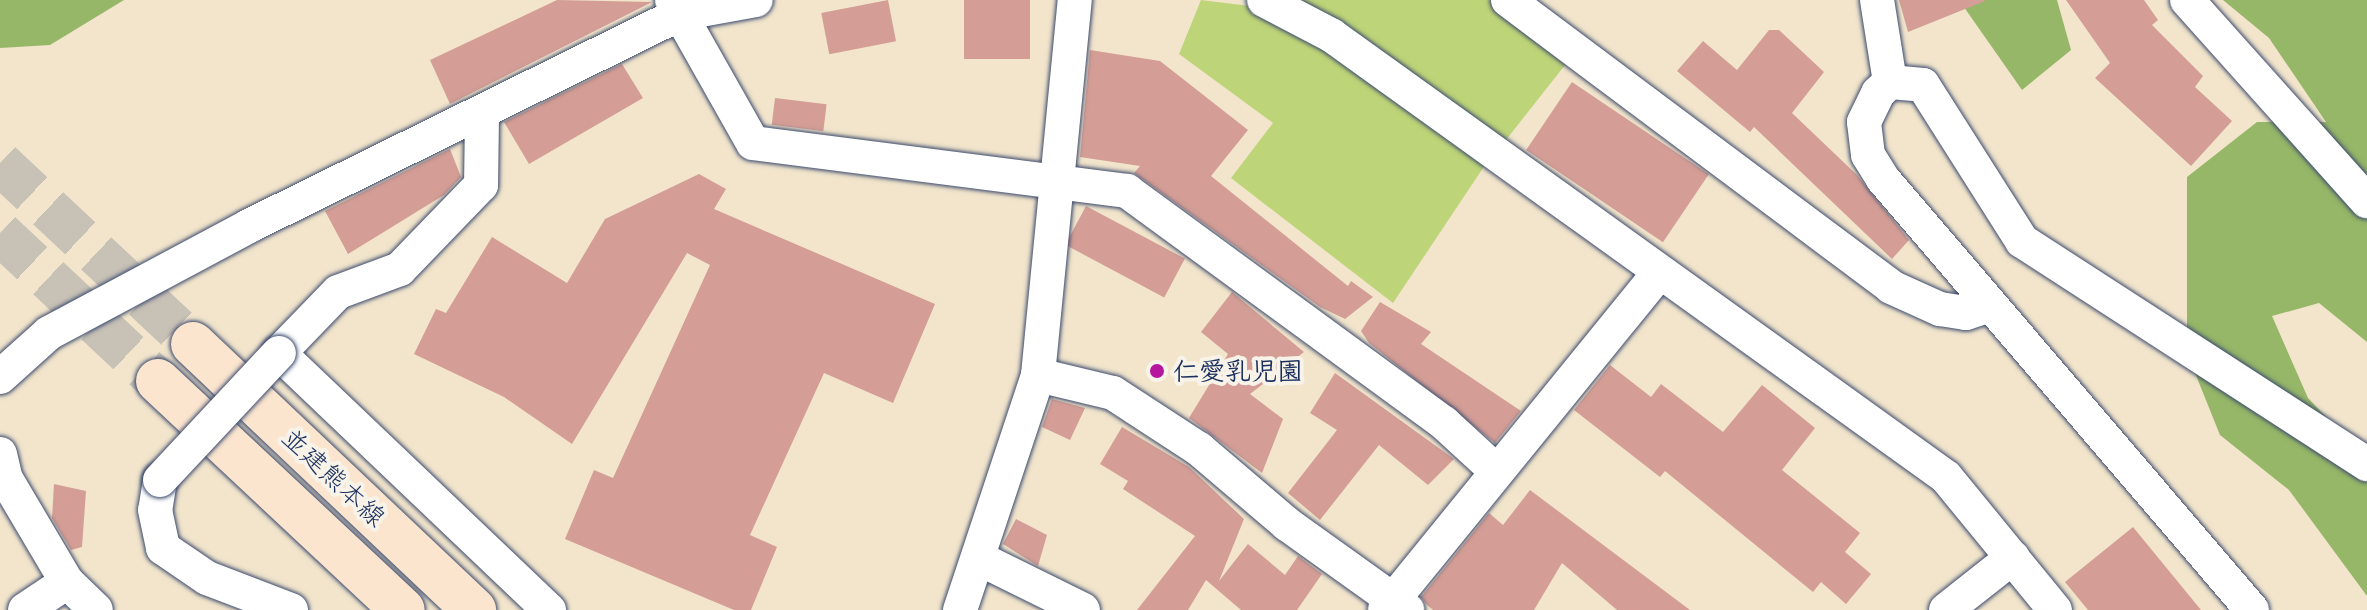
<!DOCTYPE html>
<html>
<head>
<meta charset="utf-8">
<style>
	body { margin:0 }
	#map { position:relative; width:2367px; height:610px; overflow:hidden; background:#f2e5cc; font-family:Delius,"Klee One",sans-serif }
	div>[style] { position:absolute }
	.green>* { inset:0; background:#bed478 }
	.forest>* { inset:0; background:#96b668 }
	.building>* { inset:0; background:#d49e96; transform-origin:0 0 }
	.secondary-tunnel>* { height:44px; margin-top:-22px; transform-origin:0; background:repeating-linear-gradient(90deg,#c7c1b6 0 44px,transparent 0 66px) }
	.roads { filter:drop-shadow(0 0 2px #3b4a6e) drop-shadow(0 0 2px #3b4a6e) }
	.minor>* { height:34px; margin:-17px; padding:0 17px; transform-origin:17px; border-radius:17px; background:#fff }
	.secondary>* { height:44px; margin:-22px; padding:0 22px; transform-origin:22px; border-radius:22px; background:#fbe5cf }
	.bridges { filter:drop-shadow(0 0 2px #3b4a6e) drop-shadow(0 0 2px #3b4a6e) }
	.minor-bridge>* { height:34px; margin:-17px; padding:0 17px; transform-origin:17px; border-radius:17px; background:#fff }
	.dots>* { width:22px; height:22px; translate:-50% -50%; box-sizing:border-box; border:4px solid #f7f3e8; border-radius:50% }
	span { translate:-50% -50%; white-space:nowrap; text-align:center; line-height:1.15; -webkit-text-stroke:8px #f7f3e8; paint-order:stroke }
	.poi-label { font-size:26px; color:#1b2f5e; font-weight:700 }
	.left { translate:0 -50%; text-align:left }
	.street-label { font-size:26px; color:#1b2f5e }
</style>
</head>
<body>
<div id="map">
	<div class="green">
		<div style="clip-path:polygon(1201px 0,1250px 6px,1291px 27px,1485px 165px,1393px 303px,1231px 178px,1273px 123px,1179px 54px)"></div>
		<div style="clip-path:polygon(1289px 0,1489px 0,1569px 60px,1502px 145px)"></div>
	</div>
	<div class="forest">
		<div style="clip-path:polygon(0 0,124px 0,50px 45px,0 48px)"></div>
		<div style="clip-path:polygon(1959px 0,2057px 0,2071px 50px,2022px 90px)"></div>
		<div style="clip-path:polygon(2223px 0,2367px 0,2367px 342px,2319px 303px,2272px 316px,2308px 398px,2367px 460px,2367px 596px,2289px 490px,2220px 435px,2187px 353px,2187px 177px,2257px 122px,2326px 122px,2269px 38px)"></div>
	</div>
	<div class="building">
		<div style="clip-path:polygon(557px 0,652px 2px,450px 104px,430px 60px)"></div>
		<div style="left:888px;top:0;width:42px;height:68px;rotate:79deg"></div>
		<div style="left:964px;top:0;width:66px;height:59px"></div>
		<div style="clip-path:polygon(1899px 0,1984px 0,1985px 1px,1908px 32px)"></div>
		<div style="clip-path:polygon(2066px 0,2144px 0,2158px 20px,2152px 25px,2203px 76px,2195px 87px,2232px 121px,2191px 166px,2095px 78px,2110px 63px)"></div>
		<div style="clip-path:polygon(1769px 30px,1779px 30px,1824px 72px,1792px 113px,1857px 175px,1909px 240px,1892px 259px,1754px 127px,1750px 132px,1677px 71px,1703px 41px,1737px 70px)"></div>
		<div style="clip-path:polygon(1090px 50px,1160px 61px,1248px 130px,1211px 176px,1348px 286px,1351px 281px,1373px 297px,1345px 319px,1320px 307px,1134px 173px,1140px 166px,1080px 157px)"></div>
		<div style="clip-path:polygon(622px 64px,643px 98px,529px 164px,504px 122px)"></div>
		<div style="left:1572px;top:82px;width:165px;height:82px;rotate:34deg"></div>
		<div style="left:775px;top:98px;width:52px;height:27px;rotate:7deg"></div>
		<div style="clip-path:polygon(450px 149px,461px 177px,444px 195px,348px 254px,325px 211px)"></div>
		<div style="clip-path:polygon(699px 174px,726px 189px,714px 209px,935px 304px,893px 403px,824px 373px,750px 535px,777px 547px,751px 610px,734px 610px,565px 539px,594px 470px,613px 478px,710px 265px,687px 253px,572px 444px,504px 397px,414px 354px,436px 309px,446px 313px,492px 237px,567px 283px,605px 219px)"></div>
		<div style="left:1086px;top:206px;width:112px;height:44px;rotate:28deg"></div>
		<div style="clip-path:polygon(1232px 292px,1304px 352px,1250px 394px,1283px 419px,1262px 473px,1189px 418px,1228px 354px,1201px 332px)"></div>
		<div style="clip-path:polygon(1380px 302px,1431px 332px,1421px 344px,1521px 411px,1495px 443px,1369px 343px,1361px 331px)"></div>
		<div style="clip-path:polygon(1610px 365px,1651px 397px,1661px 384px,1723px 432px,1762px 385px,1815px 428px,1782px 470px,1860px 533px,1845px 552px,1871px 574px,1846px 604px,1821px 582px,1813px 592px,1665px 471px,1660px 477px,1574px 410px)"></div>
		<div style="clip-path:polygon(1335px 373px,1454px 459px,1428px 485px,1379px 445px,1320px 520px,1288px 493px,1337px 430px,1310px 413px)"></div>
		<div style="clip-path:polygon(1052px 399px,1085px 408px,1070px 440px,1042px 427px)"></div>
		<div style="clip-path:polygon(1122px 427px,1189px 467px,1244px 519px,1219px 581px,1248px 544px,1285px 575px,1298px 556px,1322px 574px,1297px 610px,1241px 610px,1206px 580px,1188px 610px,1137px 610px,1195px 536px,1123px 489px,1128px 481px,1100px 464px)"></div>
		<div style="clip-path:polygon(54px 484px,86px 491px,82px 547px,71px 550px,52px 518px)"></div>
		<div style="clip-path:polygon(1530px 490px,1690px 610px,1617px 610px,1562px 563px,1534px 610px,1433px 610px,1426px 604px,1421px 597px,1489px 513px,1503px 525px)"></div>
		<div style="clip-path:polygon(1016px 519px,1047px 535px,1038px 566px,1003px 544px)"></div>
		<div style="clip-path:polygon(2133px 527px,2201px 610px,2088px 610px,2065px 582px)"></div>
	</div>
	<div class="secondary-tunnel">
		<div style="left:0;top:163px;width:265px;rotate:43.2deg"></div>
		<div style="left:0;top:233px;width:216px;rotate:43.1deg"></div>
	</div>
	<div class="roads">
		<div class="minor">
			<div style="left:672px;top:0;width:164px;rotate:60.5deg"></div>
			<div style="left:753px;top:143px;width:377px;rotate:7.3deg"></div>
			<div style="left:1127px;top:191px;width:393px;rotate:36.2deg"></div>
			<div style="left:1444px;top:423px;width:68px;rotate:42.6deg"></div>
			<div style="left:1264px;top:0;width:76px;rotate:27.6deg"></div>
			<div style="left:1331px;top:35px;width:757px;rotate:35.7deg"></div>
			<div style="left:1946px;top:477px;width:172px;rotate:50.7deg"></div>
			<div style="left:1508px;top:0;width:479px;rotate:36.8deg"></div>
			<div style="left:1891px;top:287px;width:54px;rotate:24.2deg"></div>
			<div style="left:1940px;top:309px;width:26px;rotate:9deg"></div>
			<div style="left:1966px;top:313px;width:22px;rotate:-18deg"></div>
			<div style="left:1877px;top:0;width:83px;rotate:81deg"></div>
			<div style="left:2187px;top:0;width:270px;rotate:48.2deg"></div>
			<div style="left:482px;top:116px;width:69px;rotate:90.8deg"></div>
			<div style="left:481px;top:185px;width:117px;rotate:134deg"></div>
			<div style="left:400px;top:269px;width:66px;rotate:159.6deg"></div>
			<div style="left:338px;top:292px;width:85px;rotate:134deg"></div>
			<div style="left:279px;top:353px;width:373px;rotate:43.6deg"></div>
			<div style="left:1038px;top:375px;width:77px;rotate:13.5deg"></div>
			<div style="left:1113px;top:393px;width:103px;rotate:33.1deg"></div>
			<div style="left:1199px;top:449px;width:116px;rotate:40.4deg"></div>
			<div style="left:1287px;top:524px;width:148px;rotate:35.6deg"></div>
			<div style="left:0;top:377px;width:66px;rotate:-41.9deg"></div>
			<div style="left:49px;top:333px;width:227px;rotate:-28.1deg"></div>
			<div style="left:249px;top:226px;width:479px;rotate:-26.2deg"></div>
			<div style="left:679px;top:14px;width:78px;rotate:-10.3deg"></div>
			<div style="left:0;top:454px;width:26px;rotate:77deg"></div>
			<div style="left:6px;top:479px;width:120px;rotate:59.4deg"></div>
			<div style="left:67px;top:582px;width:40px;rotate:44deg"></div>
			<div style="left:160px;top:480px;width:30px;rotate:99deg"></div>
			<div style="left:155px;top:510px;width:39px;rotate:78deg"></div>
			<div style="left:163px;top:548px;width:53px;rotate:34.3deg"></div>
			<div style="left:207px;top:578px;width:90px;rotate:20.9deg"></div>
			<div style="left:978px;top:558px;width:117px;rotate:26.3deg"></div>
			<div style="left:25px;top:610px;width:50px;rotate:-33.7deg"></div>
			<div style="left:960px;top:610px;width:248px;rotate:-71.6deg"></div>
			<div style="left:1038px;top:375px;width:377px;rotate:-84.4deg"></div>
			<div style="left:1385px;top:610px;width:434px;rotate:-50.9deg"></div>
			<div style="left:1946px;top:610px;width:85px;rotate:-38.3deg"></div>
			<div style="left:2252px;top:610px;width:567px;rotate:-130.57deg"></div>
			<div style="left:1883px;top:179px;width:28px;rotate:-122deg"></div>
			<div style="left:1868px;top:155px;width:33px;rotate:-97deg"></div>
			<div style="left:1864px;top:122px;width:32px;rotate:-64deg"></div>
			<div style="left:1878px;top:93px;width:16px;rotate:-43deg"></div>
			<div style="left:1890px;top:82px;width:33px;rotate:5deg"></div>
			<div style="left:1923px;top:85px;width:185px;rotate:57.6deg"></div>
			<div style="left:2022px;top:241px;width:411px;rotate:32.9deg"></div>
		</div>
		<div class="secondary">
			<div style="left:193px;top:344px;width:387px;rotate:43.4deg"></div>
			<div style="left:158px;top:381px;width:335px;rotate:43.1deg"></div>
		</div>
	</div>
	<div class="bridges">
		<div class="minor-bridge">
			<div style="left:160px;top:480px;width:174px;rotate:-46.9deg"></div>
		</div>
	</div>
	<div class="dots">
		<div style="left:1157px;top:371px;background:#b5179e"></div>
	</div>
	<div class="poi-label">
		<span class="left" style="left:1173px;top:371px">仁愛乳児園</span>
	</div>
	<div class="street-label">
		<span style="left:334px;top:477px;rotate:43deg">並建熊本線</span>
	</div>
</div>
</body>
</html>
